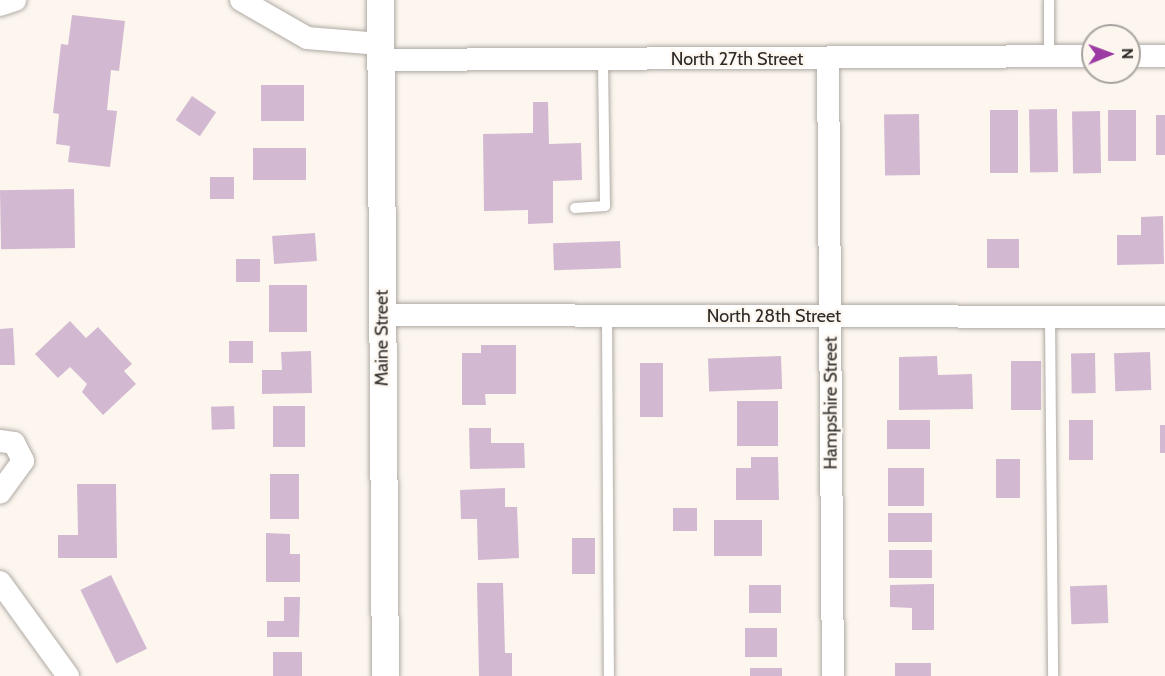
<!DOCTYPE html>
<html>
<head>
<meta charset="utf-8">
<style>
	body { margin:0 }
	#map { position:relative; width:1165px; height:676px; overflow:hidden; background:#fcf6ef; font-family:Cabin,sans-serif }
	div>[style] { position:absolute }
	.building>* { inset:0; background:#d2b9d1; transform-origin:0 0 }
	.roads { filter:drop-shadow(0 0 2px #b0aaa4) drop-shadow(0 0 2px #b0aaa4) }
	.service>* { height:10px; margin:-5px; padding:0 5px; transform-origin:5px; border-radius:5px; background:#fff }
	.minor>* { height:22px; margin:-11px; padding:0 11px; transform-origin:11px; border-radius:11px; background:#fff }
	.tertiary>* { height:27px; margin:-13.5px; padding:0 13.5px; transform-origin:13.5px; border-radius:13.5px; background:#fff }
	span { translate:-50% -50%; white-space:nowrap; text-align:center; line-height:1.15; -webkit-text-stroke:4.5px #fcf6ef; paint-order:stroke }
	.street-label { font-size:18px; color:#2d2a28 }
	.north { position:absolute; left:1081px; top:24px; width:60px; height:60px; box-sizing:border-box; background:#fcf6ef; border:2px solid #a9a49f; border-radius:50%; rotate:89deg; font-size:16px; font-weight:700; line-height:24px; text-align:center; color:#2d2a28 }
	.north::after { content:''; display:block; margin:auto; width:21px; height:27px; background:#9b3ba3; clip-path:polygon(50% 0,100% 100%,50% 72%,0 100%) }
</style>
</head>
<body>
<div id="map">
	<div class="building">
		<div style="clip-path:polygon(72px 15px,125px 21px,119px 71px,111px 70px,107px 110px,117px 111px,110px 167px,68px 162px,70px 146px,56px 144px,59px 114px,53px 113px,61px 44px,68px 45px)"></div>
		<div style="left:304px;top:85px;width:36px;height:43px;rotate:90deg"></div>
		<div style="left:192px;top:96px;width:29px;height:29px;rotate:34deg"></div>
		<div style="clip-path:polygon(533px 102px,548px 102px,549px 144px,581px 143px,582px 180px,553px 181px,553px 223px,528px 224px,528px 210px,484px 211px,483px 134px,533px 133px)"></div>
		<div style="left:1057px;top:109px;width:63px;height:28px;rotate:89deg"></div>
		<div style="left:990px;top:110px;width:28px;height:63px"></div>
		<div style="left:1108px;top:110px;width:28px;height:51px"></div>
		<div style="left:1100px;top:111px;width:62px;height:28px;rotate:89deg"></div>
		<div style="left:919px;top:114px;width:61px;height:35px;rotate:89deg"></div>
		<div style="left:1165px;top:115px;width:40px;height:9px;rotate:90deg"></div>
		<div style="left:253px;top:148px;width:53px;height:32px"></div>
		<div style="left:234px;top:177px;width:22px;height:24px;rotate:90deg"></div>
		<div style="left:74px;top:189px;width:59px;height:74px;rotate:89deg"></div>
		<div style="clip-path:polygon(1163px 216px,1164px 264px,1117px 265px,1117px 235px,1141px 235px,1141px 217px)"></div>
		<div style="left:315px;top:233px;width:28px;height:43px;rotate:86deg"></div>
		<div style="left:1019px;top:239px;width:29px;height:32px;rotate:90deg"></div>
		<div style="left:620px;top:241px;width:27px;height:67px;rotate:88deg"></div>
		<div style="left:260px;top:259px;width:23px;height:24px;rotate:90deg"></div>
		<div style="left:269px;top:285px;width:38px;height:47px"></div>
		<div style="clip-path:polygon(70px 321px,86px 338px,98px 327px,132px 364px,124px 371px,136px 384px,103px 415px,82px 392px,87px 384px,70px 367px,58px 378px,35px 354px)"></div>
		<div style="clip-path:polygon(13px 328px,15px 365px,0 365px,0 329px)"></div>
		<div style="left:253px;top:341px;width:22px;height:24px;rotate:90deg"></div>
		<div style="clip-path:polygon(481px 345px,516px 345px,516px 394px,485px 394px,486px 405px,462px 405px,462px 353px,481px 353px)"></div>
		<div style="clip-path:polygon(311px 351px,312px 393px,262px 394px,262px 370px,282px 370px,281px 352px)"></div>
		<div style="left:1150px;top:352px;width:38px;height:36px;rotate:88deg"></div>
		<div style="left:1095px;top:353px;width:40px;height:24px;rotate:89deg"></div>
		<div style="left:781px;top:356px;width:33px;height:73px;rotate:88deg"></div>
		<div style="clip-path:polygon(937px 356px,938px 375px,972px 374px,973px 409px,899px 410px,899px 357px)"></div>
		<div style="left:1041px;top:361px;width:49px;height:30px;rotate:90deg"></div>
		<div style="left:640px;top:363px;width:23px;height:54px"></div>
		<div style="left:737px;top:401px;width:41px;height:45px"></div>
		<div style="left:234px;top:406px;width:23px;height:23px;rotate:88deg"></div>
		<div style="left:273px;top:406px;width:32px;height:41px"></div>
		<div style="left:887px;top:420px;width:43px;height:29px"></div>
		<div style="left:1069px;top:420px;width:24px;height:40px"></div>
		<div style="left:1160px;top:425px;width:5px;height:28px"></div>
		<div style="clip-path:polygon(469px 428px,491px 428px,491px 443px,524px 443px,525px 468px,470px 469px)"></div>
		<div style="clip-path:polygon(751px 457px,778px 457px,779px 500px,736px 500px,736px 468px,751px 468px)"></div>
		<div style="left:996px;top:459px;width:24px;height:39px"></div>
		<div style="left:888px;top:468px;width:36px;height:38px"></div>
		<div style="left:270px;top:474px;width:29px;height:45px"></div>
		<div style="clip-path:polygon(77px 484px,116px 484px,117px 558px,58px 558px,58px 535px,78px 535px)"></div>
		<div style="clip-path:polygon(505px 488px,505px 507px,517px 507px,519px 558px,478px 560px,477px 519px,461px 519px,460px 490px)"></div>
		<div style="left:673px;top:508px;width:24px;height:23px"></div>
		<div style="left:888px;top:513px;width:44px;height:29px"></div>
		<div style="left:762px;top:520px;width:36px;height:48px;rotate:90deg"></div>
		<div style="clip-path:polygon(266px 533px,290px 534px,290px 554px,300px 554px,300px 582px,266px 582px)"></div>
		<div style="left:572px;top:538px;width:23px;height:36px"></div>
		<div style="left:889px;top:550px;width:43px;height:28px"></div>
		<div style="left:111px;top:575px;width:82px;height:34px;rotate:64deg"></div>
		<div style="clip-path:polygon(477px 583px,503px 583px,505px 653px,512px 653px,512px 676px,479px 676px)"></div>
		<div style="clip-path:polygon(934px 584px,934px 630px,912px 630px,912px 608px,890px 607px,890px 585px)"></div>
		<div style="left:749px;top:585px;width:32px;height:28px"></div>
		<div style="left:1107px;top:585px;width:38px;height:37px;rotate:88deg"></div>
		<div style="clip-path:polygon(284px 597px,300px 597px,299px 637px,267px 637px,267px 621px,284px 621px)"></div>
		<div style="left:745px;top:628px;width:32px;height:29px"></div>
		<div style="left:302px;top:652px;width:24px;height:29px;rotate:90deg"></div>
		<div style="left:895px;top:663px;width:36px;height:13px"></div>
		<div style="left:750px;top:668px;width:32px;height:8px"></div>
	</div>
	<div class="roads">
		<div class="service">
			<div style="left:1049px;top:0;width:57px;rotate:90deg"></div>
			<div style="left:575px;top:208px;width:30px;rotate:-4deg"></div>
			<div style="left:605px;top:206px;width:147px;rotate:-90.8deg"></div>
			<div style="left:607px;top:315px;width:361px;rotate:89.7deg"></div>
			<div style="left:1050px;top:317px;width:359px;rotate:89.5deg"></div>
		</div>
		<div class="minor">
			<div style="left:241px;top:0;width:76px;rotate:29.9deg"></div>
			<div style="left:307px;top:38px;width:73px;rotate:4.7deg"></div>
			<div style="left:0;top:5px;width:16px;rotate:-18deg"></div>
			<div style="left:1129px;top:56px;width:36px"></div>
			<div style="left:828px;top:58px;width:618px;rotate:89.54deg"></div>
			<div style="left:380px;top:60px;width:713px;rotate:-0.32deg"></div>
			<div style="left:382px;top:315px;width:783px;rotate:0.15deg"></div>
			<div style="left:0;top:441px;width:14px;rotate:8deg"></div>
			<div style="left:14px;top:443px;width:20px;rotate:63deg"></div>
			<div style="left:23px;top:461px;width:39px;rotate:126deg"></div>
			<div style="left:0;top:582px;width:116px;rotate:54.1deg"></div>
		</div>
		<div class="tertiary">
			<div style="left:380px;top:0;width:676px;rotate:89.58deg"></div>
		</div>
	</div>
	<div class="street-label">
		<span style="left:737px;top:59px">North 27th Street</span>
		<span style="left:774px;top:316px">North 28th Street</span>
		<span style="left:382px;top:338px;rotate:-90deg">Maine Street</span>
		<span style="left:831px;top:403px;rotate:-90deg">Hampshire Street</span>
	</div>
	<div class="north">N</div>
</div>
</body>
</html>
